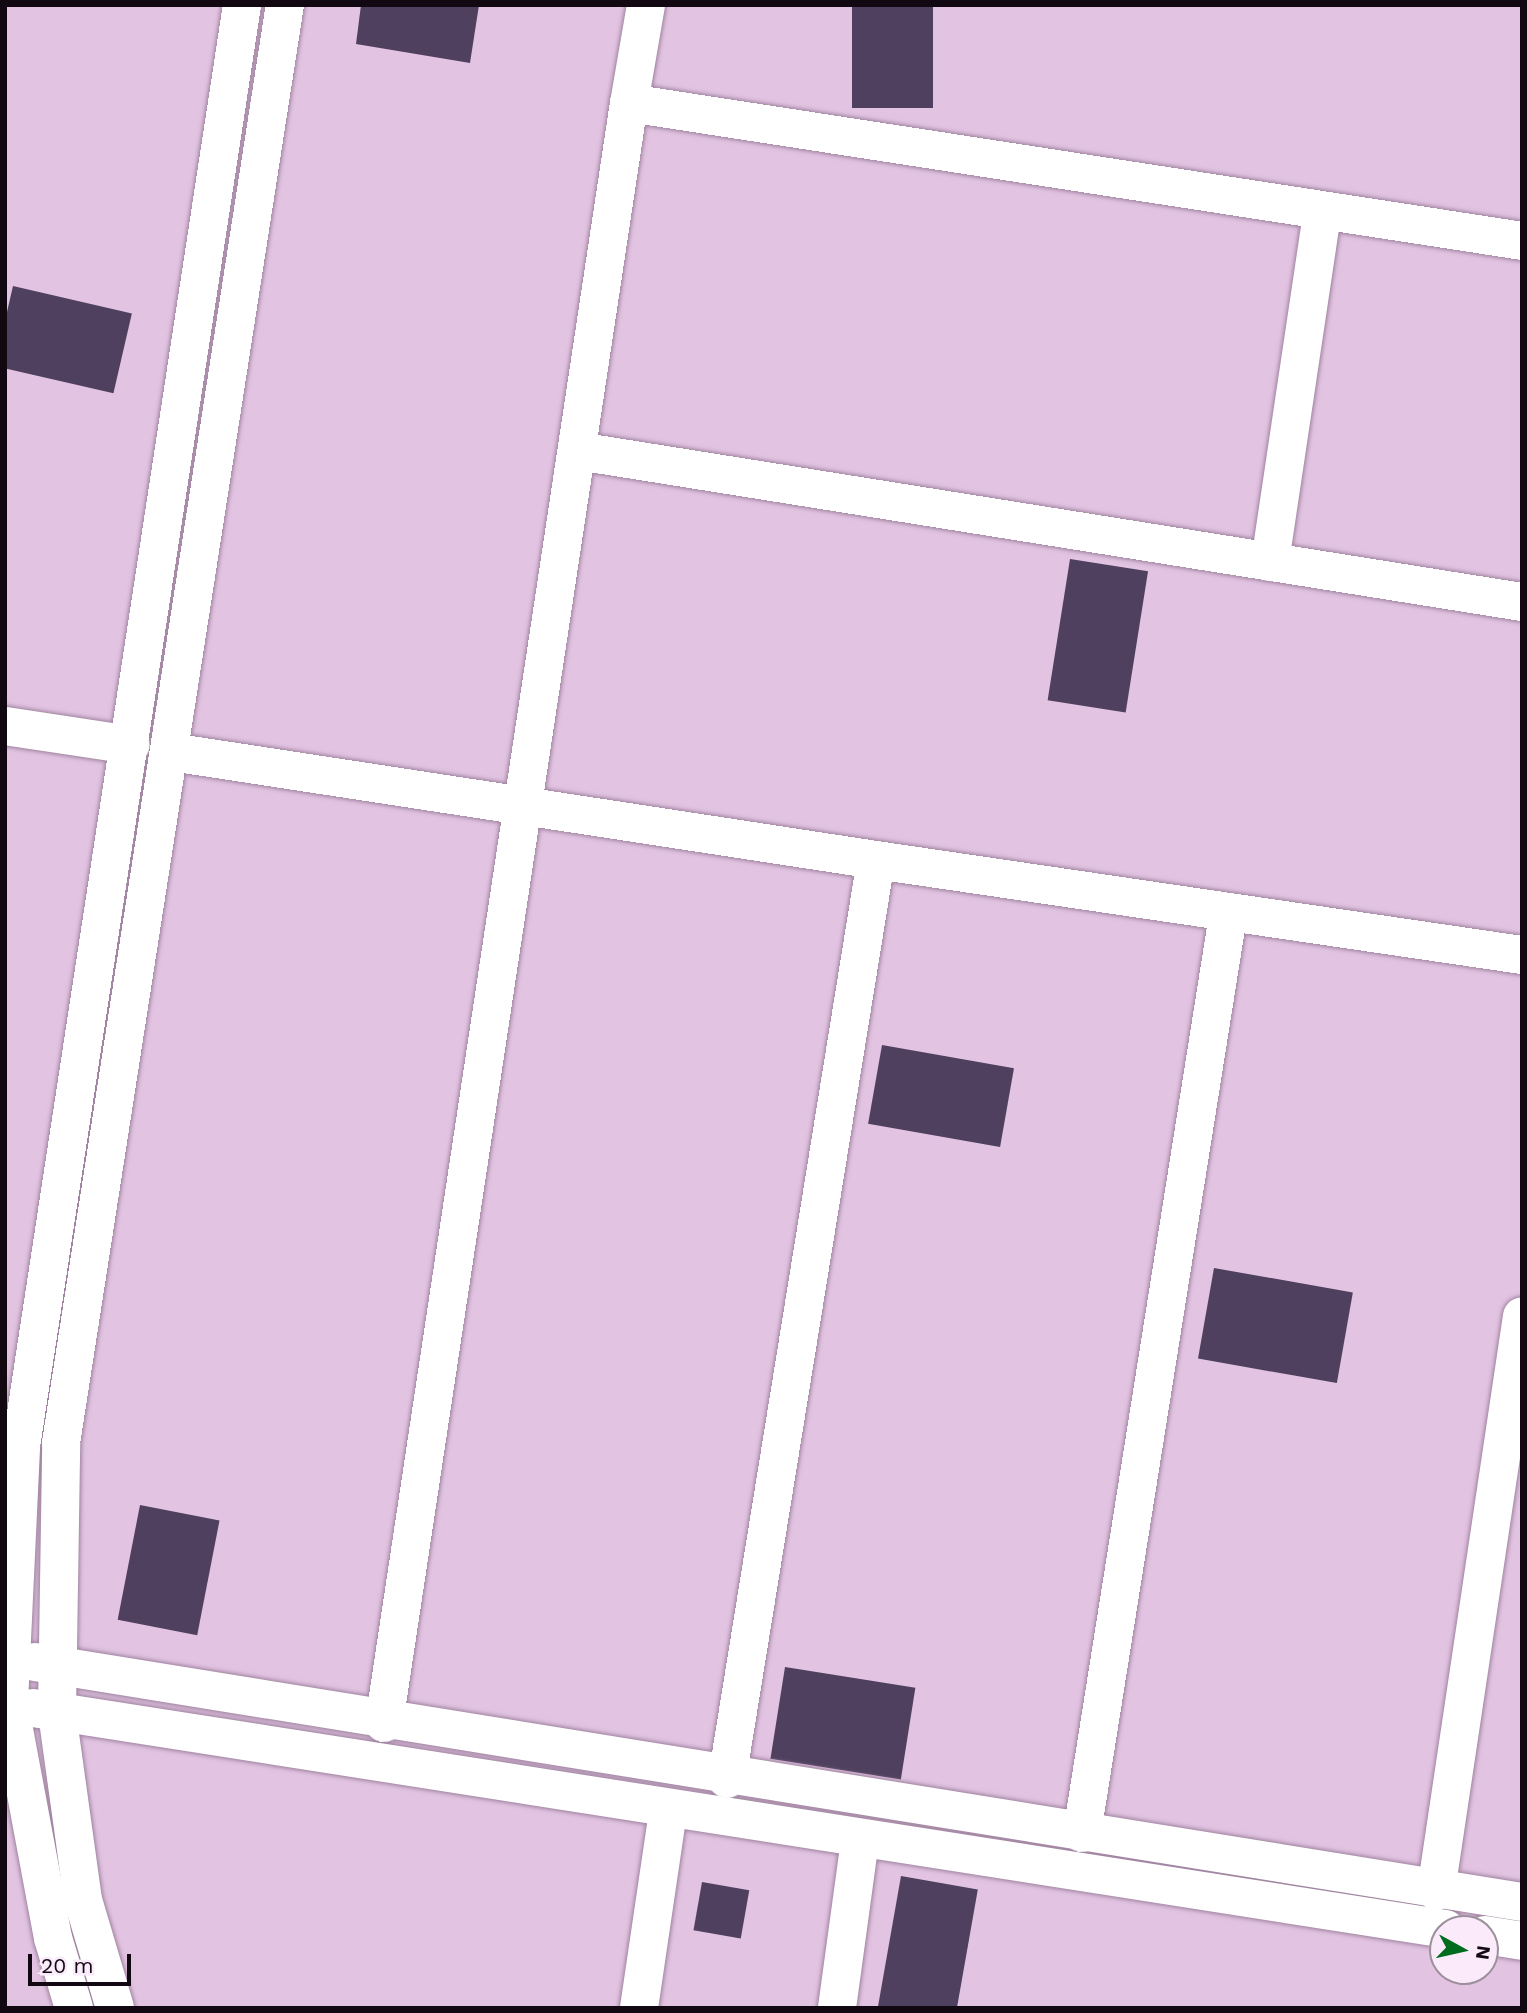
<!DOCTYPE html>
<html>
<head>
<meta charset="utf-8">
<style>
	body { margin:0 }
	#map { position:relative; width:1527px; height:2013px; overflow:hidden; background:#e2c4e2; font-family:"Work Sans",sans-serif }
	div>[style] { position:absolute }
	.building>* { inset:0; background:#4e405e; transform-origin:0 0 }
	.roads { filter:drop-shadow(0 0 2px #9f839f) drop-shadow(0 0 2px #9f839f) }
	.minor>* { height:38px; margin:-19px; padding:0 19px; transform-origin:19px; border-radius:19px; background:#fff }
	span { translate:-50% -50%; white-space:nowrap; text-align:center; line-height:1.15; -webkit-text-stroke:7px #faeafa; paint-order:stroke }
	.frame { position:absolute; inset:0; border:7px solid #110812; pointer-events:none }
	.north { position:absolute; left:1429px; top:1915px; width:70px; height:70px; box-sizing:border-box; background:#faeafa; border:2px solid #9d909d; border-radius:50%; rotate:98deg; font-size:19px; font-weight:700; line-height:28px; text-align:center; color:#110812 }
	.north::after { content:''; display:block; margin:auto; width:24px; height:32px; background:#006d1e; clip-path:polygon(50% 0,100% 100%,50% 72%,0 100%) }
	.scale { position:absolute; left:28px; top:1954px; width:103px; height:32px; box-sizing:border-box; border:4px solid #110812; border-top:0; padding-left:9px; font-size:21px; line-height:24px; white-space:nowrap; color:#110812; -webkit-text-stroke:5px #faeafa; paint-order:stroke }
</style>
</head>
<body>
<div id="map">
	<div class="building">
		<div style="clip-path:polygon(361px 5px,479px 5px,470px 63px,356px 44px)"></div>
		<div style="left:852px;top:5px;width:81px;height:103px"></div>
		<div style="left:13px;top:286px;width:122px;height:82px;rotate:13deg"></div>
		<div style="left:1070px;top:559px;width:79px;height:143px;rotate:9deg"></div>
		<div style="left:882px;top:1045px;width:134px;height:80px;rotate:10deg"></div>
		<div style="left:1214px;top:1268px;width:141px;height:92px;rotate:10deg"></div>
		<div style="left:140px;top:1505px;width:81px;height:117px;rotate:11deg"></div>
		<div style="left:785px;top:1667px;width:132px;height:93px;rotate:9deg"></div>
		<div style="left:901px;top:1876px;width:78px;height:134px;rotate:10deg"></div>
		<div style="left:702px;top:1882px;width:48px;height:49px;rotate:10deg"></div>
	</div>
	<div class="roads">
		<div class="minor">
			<div style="left:646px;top:5px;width:99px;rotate:99.8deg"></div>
			<div style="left:629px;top:103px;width:904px;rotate:8.78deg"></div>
			<div style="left:578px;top:451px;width:956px;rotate:9.09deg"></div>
			<div style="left:1270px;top:562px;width:354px;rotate:-81.5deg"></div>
			<div style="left:5px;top:726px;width:127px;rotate:8.6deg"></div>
			<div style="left:171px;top:752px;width:713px;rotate:8.71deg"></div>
			<div style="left:35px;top:1662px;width:1506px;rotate:9.17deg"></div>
			<div style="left:33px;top:1708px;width:1430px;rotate:8.89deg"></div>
			<div style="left:384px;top:1723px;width:1638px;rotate:-81.4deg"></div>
			<div style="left:727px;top:1779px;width:931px;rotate:-80.79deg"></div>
			<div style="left:876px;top:860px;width:653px;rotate:8.37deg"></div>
			<div style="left:1082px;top:1833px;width:930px;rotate:-80.96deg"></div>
			<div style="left:1436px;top:1891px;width:581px;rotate:-81.49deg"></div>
			<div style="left:1485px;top:1935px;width:37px;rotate:9deg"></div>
			<div style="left:74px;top:2008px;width:73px;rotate:-106.7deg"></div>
			<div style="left:53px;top:1938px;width:239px;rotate:-100.6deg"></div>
			<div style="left:9px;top:1703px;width:257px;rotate:-87.3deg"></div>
			<div style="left:21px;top:1446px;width:1458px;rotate:-81.28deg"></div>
			<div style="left:115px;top:2008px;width:113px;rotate:-106.5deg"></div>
			<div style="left:83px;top:1900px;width:190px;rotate:-97.9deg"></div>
			<div style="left:57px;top:1712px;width:269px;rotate:-89.1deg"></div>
			<div style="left:61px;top:1443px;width:1455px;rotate:-81.15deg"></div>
			<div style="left:639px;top:2008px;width:199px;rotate:-81.6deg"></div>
			<div style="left:837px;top:2008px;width:171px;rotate:-82.2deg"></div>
		</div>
	</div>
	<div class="frame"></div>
	<div class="north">N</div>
	<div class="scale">20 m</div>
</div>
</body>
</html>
